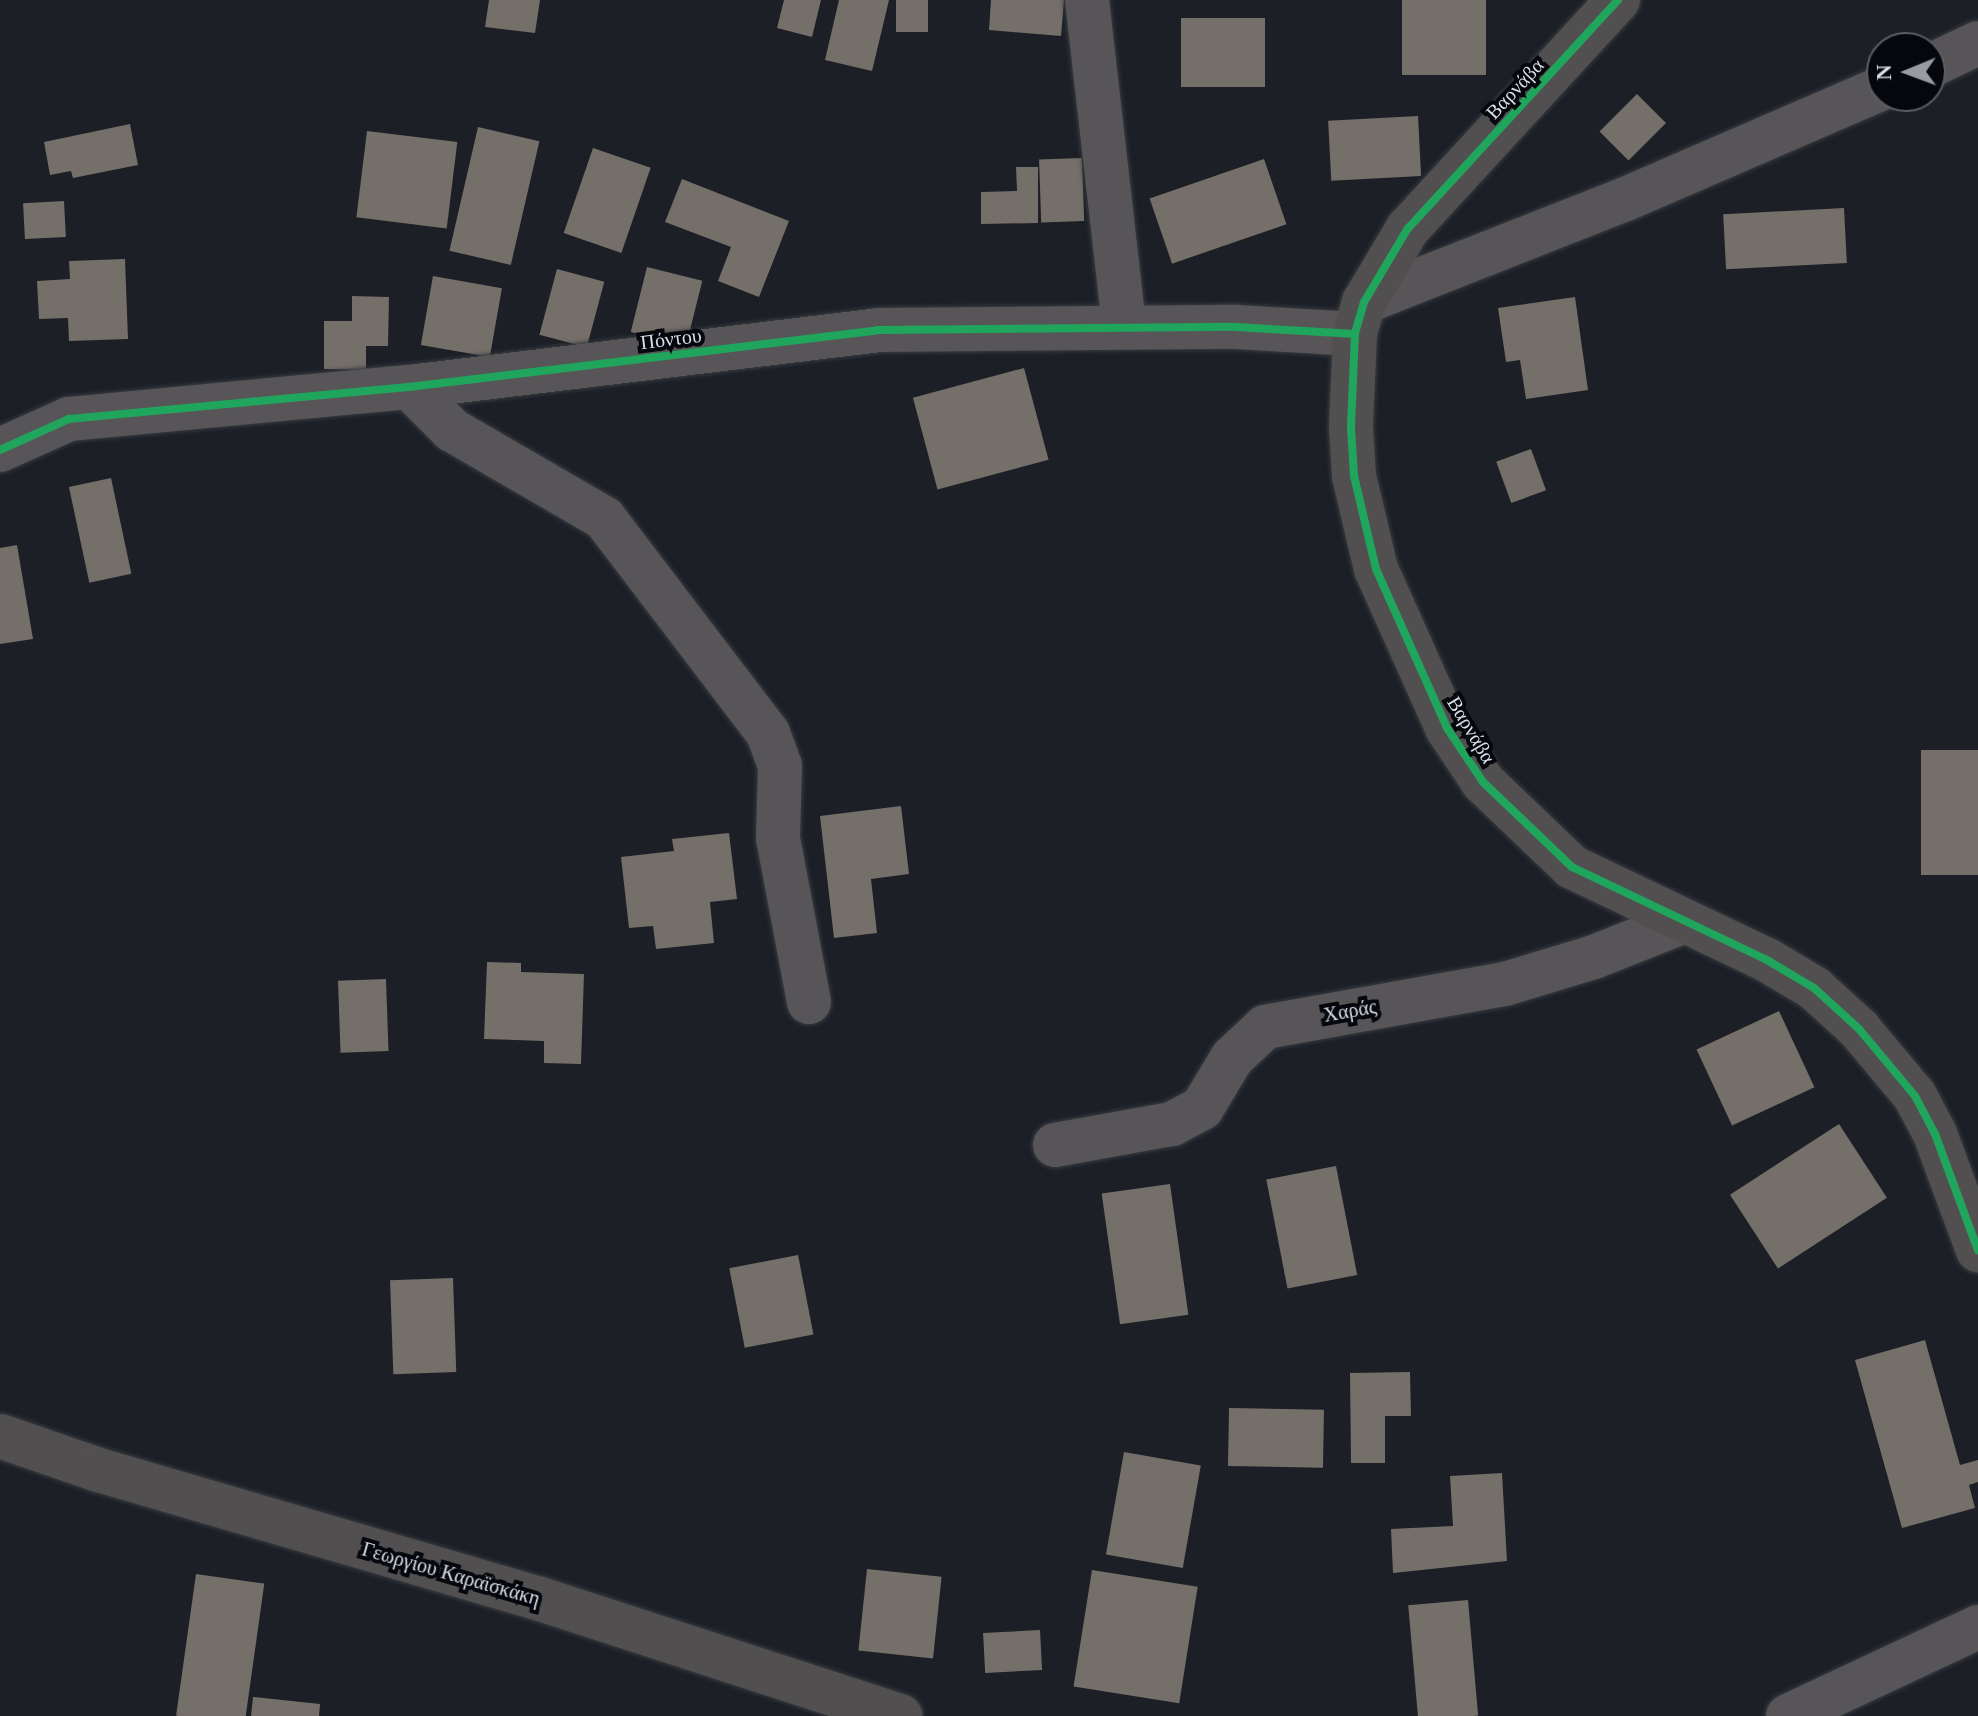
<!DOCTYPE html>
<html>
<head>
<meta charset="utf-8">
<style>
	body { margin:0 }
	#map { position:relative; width:1978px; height:1716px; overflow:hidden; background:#1c1f26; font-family:Georgia,serif }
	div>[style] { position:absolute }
	.building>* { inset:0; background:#756f69; transform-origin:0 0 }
	.roads { filter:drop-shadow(0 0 2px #373b40) drop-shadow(0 0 2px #373b40) }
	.street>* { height:44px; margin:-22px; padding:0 22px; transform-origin:22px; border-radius:22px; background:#575557 }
	.secondary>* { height:44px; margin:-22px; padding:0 22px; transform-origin:22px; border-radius:22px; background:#524f50 }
	.cycleway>* { height:8px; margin:-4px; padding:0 4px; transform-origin:4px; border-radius:4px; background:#20a55d }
	span { translate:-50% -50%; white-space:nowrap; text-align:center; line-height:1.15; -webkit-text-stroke:8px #05070d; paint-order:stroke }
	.street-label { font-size:20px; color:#dadee7 }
	.north { position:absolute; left:1866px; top:32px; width:80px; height:80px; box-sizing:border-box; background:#05070d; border:2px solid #5a5d64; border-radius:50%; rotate:269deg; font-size:22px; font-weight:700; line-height:32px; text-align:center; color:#dadee7 }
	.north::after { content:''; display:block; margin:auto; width:28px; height:36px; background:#989ba3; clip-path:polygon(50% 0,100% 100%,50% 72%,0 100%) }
</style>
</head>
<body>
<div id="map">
	<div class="building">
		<div style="clip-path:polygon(489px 0,540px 0,535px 33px,485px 27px)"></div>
		<div style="clip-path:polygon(784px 0,821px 0,812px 37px,777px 28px)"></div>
		<div style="clip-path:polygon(839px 0,889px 0,872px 71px,825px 60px)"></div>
		<div style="left:896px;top:0;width:32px;height:32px"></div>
		<div style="clip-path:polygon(991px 0,1064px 0,1061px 36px,989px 30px)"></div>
		<div style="left:1402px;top:0;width:84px;height:75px"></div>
		<div style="left:1181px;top:18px;width:84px;height:69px"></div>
		<div style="left:1637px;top:94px;width:41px;height:53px;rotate:45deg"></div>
		<div style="left:1418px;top:116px;width:60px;height:90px;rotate:87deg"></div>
		<div style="clip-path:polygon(130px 124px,138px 165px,73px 178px,71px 171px,50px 175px,44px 142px)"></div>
		<div style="left:478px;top:127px;width:63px;height:127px;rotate:13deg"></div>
		<div style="left:367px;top:131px;width:91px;height:87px;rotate:7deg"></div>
		<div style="left:593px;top:148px;width:61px;height:90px;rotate:19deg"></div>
		<div style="left:1082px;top:158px;width:63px;height:43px;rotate:88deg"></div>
		<div style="left:1264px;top:159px;width:69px;height:121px;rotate:71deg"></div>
		<div style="clip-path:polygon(1016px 167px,1038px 167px,1038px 223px,981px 224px,981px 192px,1017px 191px)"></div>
		<div style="clip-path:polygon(682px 179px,789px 221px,759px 297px,718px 281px,731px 247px,665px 222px)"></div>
		<div style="left:64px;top:201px;width:36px;height:41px;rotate:87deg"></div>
		<div style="left:1844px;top:208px;width:55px;height:121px;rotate:87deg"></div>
		<div style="clip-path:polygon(125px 259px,128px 339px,69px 341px,68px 318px,39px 319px,37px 281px,70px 279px,69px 261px)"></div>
		<div style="left:647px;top:267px;width:57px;height:67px;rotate:14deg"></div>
		<div style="left:557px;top:269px;width:49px;height:68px;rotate:15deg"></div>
		<div style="left:433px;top:276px;width:70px;height:70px;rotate:10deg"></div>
		<div style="clip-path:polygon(352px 296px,389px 297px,388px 346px,366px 346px,366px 370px,324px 369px,324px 321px,352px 321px)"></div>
		<div style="clip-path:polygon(1575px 297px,1588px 390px,1526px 399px,1520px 360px,1506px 362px,1498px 308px)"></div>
		<div style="left:1024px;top:368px;width:95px;height:115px;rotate:75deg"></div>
		<div style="left:1531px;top:449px;width:44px;height:37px;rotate:70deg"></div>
		<div style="left:111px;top:478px;width:98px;height:43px;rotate:78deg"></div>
		<div style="clip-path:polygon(17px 545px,33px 639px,0 644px,0 548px)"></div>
		<div style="left:1978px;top:750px;width:125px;height:57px;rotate:90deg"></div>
		<div style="clip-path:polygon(901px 806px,909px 874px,871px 879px,877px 933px,834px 938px,820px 816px)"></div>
		<div style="clip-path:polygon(729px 833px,737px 899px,710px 902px,714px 943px,656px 949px,653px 926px,629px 928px,621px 857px,674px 851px,672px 839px)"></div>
		<div style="clip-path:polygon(487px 962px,521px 963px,521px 972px,584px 974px,581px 1064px,544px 1063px,544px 1041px,484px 1039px)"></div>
		<div style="left:386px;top:979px;width:72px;height:48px;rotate:88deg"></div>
		<div style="left:1779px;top:1011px;width:84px;height:91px;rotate:65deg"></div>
		<div style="left:1839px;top:1124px;width:88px;height:130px;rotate:57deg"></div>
		<div style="left:1336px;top:1166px;width:111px;height:71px;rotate:79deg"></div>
		<div style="left:1170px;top:1184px;width:132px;height:69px;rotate:82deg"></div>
		<div style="left:798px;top:1255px;width:81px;height:70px;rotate:79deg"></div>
		<div style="left:453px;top:1278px;width:94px;height:63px;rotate:88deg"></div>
		<div style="clip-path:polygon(1925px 1340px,1960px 1465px,1978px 1460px,1978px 1482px,1969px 1485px,1975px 1508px,1902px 1528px,1855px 1360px)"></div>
		<div style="clip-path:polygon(1410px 1372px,1411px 1416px,1385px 1416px,1385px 1463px,1351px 1463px,1350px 1373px)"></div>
		<div style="left:1229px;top:1408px;width:95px;height:58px;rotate:1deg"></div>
		<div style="left:1124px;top:1452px;width:78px;height:104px;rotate:10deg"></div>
		<div style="clip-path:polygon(1502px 1473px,1507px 1561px,1393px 1573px,1391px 1529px,1453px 1526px,1450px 1476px)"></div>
		<div style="left:867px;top:1569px;width:75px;height:82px;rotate:6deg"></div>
		<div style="left:1092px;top:1570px;width:107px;height:118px;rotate:9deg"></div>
		<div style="left:196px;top:1574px;width:69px;height:143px;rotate:8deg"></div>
		<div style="left:1468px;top:1600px;width:116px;height:60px;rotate:85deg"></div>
		<div style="left:1040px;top:1630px;width:40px;height:57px;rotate:87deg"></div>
		<div style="clip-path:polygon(253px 1697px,320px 1704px,319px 1716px,251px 1716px)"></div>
	</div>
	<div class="roads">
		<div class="street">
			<div style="left:1087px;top:0;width:328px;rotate:83.5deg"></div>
			<div style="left:1930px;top:66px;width:53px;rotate:-25.6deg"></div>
			<div style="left:1364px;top:302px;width:284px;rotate:-21.5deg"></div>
			<div style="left:1628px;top:198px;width:277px;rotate:-23.4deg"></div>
			<div style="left:409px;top:387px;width:61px;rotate:45deg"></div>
			<div style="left:452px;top:430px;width:176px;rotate:30.1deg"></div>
			<div style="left:604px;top:518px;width:270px;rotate:52.7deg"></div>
			<div style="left:768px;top:733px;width:35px;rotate:70deg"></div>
			<div style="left:780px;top:766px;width:72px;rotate:91.6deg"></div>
			<div style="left:778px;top:838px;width:167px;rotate:79.3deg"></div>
			<div style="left:0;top:450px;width:76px;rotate:-24.2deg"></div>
			<div style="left:69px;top:419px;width:342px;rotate:-5.4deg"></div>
			<div style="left:409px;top:387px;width:471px;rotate:-6.9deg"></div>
			<div style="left:877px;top:330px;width:359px;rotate:-0.5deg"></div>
			<div style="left:1236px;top:327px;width:119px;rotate:3.4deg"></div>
			<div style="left:1055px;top:1145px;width:119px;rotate:-10.2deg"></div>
			<div style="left:1172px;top:1124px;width:34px;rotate:-28deg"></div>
			<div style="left:1202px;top:1108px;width:58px;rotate:-59deg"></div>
			<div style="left:1232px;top:1058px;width:45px;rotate:-43.2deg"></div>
			<div style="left:1265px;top:1027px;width:244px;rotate:-10.2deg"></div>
			<div style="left:1505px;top:984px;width:93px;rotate:-16.9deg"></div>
			<div style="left:1594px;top:957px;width:95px;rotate:-21.7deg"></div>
			<div style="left:1788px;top:1716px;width:210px;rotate:-25.1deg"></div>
		</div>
		<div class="secondary">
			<div style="left:1618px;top:0;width:310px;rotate:132.6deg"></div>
			<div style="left:1408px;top:228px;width:86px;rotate:120.7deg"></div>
			<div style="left:1364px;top:302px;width:33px;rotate:106deg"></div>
			<div style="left:1355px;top:334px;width:93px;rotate:92.5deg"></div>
			<div style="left:1351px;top:427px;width:49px;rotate:86.5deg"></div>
			<div style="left:1354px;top:476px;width:96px;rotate:76.7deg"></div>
			<div style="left:1376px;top:569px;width:174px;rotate:65.9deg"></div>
			<div style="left:1447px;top:728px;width:65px;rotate:56.3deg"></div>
			<div style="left:1483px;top:782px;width:123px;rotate:43.7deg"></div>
			<div style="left:1572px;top:867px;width:216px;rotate:25.5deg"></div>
			<div style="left:1767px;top:960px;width:55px;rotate:30.8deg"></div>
			<div style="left:1814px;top:988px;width:61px;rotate:42.3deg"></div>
			<div style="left:1859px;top:1029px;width:87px;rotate:50.1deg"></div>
			<div style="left:1915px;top:1096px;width:43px;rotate:62.2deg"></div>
			<div style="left:1935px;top:1134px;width:124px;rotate:69.7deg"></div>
			<div style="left:0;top:1436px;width:105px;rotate:19deg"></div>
			<div style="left:99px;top:1470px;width:459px;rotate:16.3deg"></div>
			<div style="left:540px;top:1599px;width:379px;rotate:18deg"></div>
		</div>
	</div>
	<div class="cycleway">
		<div style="left:1618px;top:0;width:310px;rotate:132.6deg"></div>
		<div style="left:1408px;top:228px;width:86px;rotate:120.7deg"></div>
		<div style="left:1364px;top:302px;width:33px;rotate:106deg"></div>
		<div style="left:1355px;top:334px;width:93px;rotate:92.5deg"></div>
		<div style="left:1351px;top:427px;width:49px;rotate:86.5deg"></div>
		<div style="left:1354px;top:476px;width:96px;rotate:76.7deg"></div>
		<div style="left:1376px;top:569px;width:174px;rotate:65.9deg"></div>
		<div style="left:1447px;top:728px;width:65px;rotate:56.3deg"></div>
		<div style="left:1483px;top:782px;width:123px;rotate:43.7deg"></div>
		<div style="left:1572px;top:867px;width:216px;rotate:25.5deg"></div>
		<div style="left:1767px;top:960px;width:55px;rotate:30.8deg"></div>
		<div style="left:1814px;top:988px;width:61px;rotate:42.3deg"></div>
		<div style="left:1859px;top:1029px;width:87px;rotate:50.1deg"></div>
		<div style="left:1915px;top:1096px;width:43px;rotate:62.2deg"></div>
		<div style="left:1935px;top:1134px;width:124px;rotate:69.7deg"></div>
		<div style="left:0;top:450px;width:76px;rotate:-24.2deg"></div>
		<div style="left:69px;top:419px;width:342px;rotate:-5.4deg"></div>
		<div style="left:409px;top:387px;width:471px;rotate:-6.9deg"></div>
		<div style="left:877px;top:330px;width:359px;rotate:-0.5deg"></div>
		<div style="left:1236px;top:327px;width:119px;rotate:3.4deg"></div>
	</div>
	<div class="street-label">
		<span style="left:1515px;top:89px;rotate:-47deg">Βαρνάβα</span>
		<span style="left:671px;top:339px;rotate:-7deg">Πόντου</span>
		<span style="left:1471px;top:730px;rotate:59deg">Βαρνάβα</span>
		<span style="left:1350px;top:1011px;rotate:-10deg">Χαράς</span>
		<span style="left:451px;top:1574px;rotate:16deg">Γεωργίου Καραϊσκάκη</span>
	</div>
	<div class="north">N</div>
</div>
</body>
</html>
